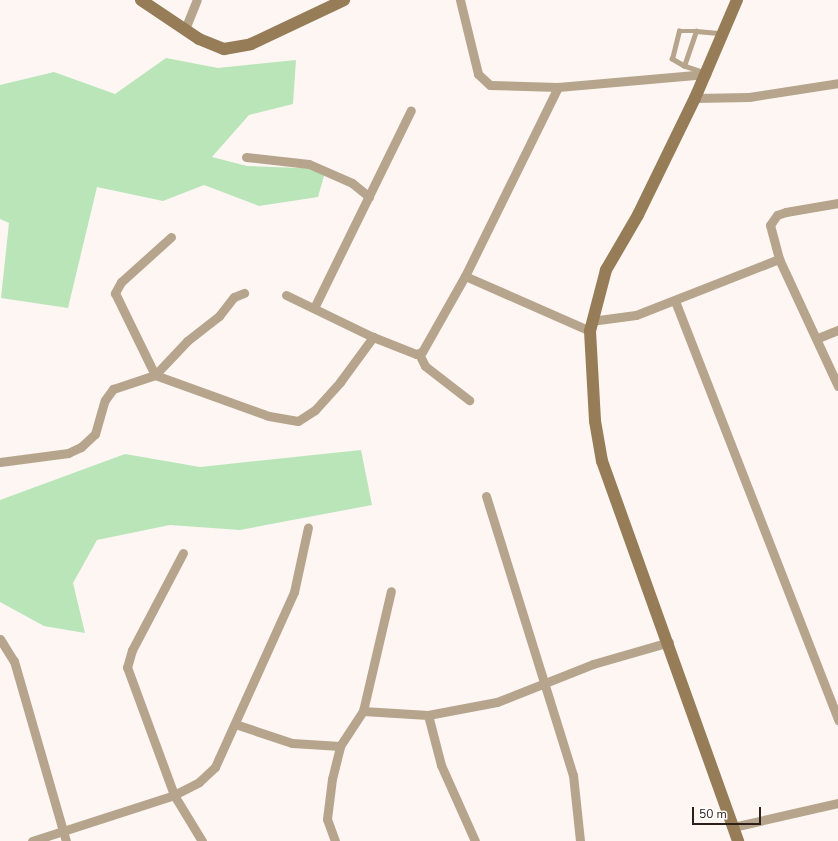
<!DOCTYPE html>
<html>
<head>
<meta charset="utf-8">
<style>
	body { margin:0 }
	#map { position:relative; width:838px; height:841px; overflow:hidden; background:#fdf6f2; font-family:"Nunito Sans",sans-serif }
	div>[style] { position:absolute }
	.green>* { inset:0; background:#bae5b9 }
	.lane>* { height:4.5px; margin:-2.25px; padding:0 2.25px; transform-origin:2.25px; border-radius:2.25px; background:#b6a58c }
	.street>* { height:9px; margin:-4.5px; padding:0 4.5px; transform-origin:4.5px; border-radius:4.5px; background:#b6a58c }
	.secondary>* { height:12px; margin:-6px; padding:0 6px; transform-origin:6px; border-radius:6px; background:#967d57 }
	span { translate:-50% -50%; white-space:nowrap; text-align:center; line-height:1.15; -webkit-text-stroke:4px #fff; paint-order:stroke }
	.scale { position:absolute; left:692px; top:807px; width:69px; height:18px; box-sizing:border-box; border:2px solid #2c2019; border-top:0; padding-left:5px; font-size:12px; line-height:14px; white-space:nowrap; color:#2c2019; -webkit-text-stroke:3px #fff; paint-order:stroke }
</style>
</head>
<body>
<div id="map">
	<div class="green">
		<div style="clip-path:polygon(166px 58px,218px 68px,296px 60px,293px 104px,249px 115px,212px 157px,247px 166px,326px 169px,318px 197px,259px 206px,204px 185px,163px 201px,97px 187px,68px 308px,1px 298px,9px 223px,0 219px,0 85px,54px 72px,115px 94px)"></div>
		<div style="clip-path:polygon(361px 450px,372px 505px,240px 530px,170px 525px,97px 540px,73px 583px,85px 633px,44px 626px,0 602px,0 500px,125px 454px,200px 467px)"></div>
	</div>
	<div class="lane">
		<div style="left:684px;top:66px;width:14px;rotate:-150deg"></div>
		<div style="left:672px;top:59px;width:29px;rotate:-76deg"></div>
		<div style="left:679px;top:31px;width:17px"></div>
		<div style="left:702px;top:72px;width:19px;rotate:-162deg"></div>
		<div style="left:684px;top:66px;width:37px;rotate:-71deg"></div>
		<div style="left:696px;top:31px;width:25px;rotate:5deg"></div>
	</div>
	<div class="street">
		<div style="left:460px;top:0;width:76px;rotate:76.3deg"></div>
		<div style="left:478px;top:74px;width:16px;rotate:43deg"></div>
		<div style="left:490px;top:85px;width:68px;rotate:1.7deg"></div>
		<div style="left:558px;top:87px;width:149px;rotate:-5deg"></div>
		<div style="left:185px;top:29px;width:31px;rotate:-68deg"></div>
		<div style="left:695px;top:98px;width:54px;rotate:-1.1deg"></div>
		<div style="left:749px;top:97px;width:90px;rotate:-8.9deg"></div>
		<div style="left:246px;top:157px;width:63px;rotate:6.3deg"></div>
		<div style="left:309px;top:164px;width:47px;rotate:23.8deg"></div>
		<div style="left:352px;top:183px;width:22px;rotate:39deg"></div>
		<div style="left:838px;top:203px;width:53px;rotate:170.2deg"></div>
		<div style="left:786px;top:212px;width:9px;rotate:162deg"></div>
		<div style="left:777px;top:215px;width:12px;rotate:125deg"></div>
		<div style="left:770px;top:225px;width:35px;rotate:75deg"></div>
		<div style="left:779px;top:259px;width:140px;rotate:65.1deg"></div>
		<div style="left:171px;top:237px;width:67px;rotate:138deg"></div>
		<div style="left:121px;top:282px;width:13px;rotate:119deg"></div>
		<div style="left:115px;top:293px;width:91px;rotate:64deg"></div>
		<div style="left:155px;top:375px;width:121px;rotate:19.8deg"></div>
		<div style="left:269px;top:416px;width:29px;rotate:10deg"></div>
		<div style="left:298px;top:421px;width:20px;rotate:-33deg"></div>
		<div style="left:315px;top:410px;width:38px;rotate:-48deg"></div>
		<div style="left:340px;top:382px;width:56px;rotate:-53.7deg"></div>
		<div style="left:465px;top:276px;width:137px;rotate:23.7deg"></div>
		<div style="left:286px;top:295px;width:97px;rotate:25.8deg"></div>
		<div style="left:373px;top:337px;width:46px;rotate:21.6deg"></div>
		<div style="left:416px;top:354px;width:6px;rotate:-18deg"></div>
		<div style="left:422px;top:352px;width:87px;rotate:-60.5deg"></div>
		<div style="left:465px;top:276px;width:211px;rotate:-63.8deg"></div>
		<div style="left:675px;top:301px;width:450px;rotate:68.7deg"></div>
		<div style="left:314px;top:308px;width:220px;rotate:-63.9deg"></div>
		<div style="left:591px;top:321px;width:45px;rotate:-7.6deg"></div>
		<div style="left:636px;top:315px;width:154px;rotate:-21.4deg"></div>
		<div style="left:818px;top:338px;width:22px;rotate:-22deg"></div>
		<div style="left:419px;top:354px;width:13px;rotate:63deg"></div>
		<div style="left:425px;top:366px;width:56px;rotate:37.7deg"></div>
		<div style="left:0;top:462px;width:69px;rotate:-7.5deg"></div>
		<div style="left:68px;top:453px;width:14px;rotate:-25deg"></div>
		<div style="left:81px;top:447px;width:19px;rotate:-43deg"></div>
		<div style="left:95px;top:434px;width:35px;rotate:-74deg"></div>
		<div style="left:105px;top:400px;width:14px;rotate:-54deg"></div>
		<div style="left:113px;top:389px;width:44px;rotate:-18.4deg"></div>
		<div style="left:155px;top:375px;width:47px;rotate:-46.7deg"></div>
		<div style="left:187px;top:341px;width:41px;rotate:-38deg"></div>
		<div style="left:219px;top:316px;width:24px;rotate:-52deg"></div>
		<div style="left:234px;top:297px;width:11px;rotate:-22deg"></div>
		<div style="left:486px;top:496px;width:292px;rotate:72.7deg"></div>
		<div style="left:573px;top:775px;width:66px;rotate:83.9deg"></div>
		<div style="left:183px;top:553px;width:110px;rotate:117.7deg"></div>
		<div style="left:132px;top:650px;width:18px;rotate:106deg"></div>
		<div style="left:127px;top:667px;width:136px;rotate:69.8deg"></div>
		<div style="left:174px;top:795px;width:54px;rotate:58.7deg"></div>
		<div style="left:0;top:639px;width:26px;rotate:58deg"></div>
		<div style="left:14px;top:661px;width:187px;rotate:73.9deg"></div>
		<div style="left:363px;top:711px;width:65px;rotate:3.5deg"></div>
		<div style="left:428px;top:715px;width:70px;rotate:-10.7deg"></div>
		<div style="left:497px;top:702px;width:103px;rotate:-21.6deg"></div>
		<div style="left:593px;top:664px;width:79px;rotate:-16.1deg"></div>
		<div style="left:428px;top:715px;width:52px;rotate:75.4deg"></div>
		<div style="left:441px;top:765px;width:83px;rotate:65.9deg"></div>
		<div style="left:235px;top:724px;width:60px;rotate:18.4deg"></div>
		<div style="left:292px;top:743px;width:48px;rotate:3.6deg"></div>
		<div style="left:733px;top:827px;width:108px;rotate:-12.9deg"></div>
		<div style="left:32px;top:841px;width:149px;rotate:-17.9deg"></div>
		<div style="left:174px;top:795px;width:28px;rotate:-27deg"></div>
		<div style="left:199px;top:782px;width:22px;rotate:-43deg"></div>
		<div style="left:215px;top:767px;width:192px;rotate:-65.7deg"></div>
		<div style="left:294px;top:592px;width:66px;rotate:-77.8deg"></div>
		<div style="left:335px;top:841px;width:23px;rotate:-110deg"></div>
		<div style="left:327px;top:819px;width:40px;rotate:-82.9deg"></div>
		<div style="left:332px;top:779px;width:34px;rotate:-76deg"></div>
		<div style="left:340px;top:746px;width:42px;rotate:-56.7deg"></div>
		<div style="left:363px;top:711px;width:123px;rotate:-76.9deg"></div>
	</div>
	<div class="secondary">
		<div style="left:141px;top:0;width:70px;rotate:33.9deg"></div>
		<div style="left:199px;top:39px;width:27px;rotate:22deg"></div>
		<div style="left:224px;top:49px;width:27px;rotate:-10deg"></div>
		<div style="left:251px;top:44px;width:103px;rotate:-25.3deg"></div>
		<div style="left:737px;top:0;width:107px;rotate:113.2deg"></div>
		<div style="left:695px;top:98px;width:130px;rotate:116deg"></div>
		<div style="left:638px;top:215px;width:64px;rotate:120.2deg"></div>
		<div style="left:606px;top:270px;width:63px;rotate:104.7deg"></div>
		<div style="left:590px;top:331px;width:90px;rotate:86.8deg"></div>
		<div style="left:595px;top:421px;width:41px;rotate:80.1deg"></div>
		<div style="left:602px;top:461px;width:404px;rotate:70.3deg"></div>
	</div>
	<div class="scale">50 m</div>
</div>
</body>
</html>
